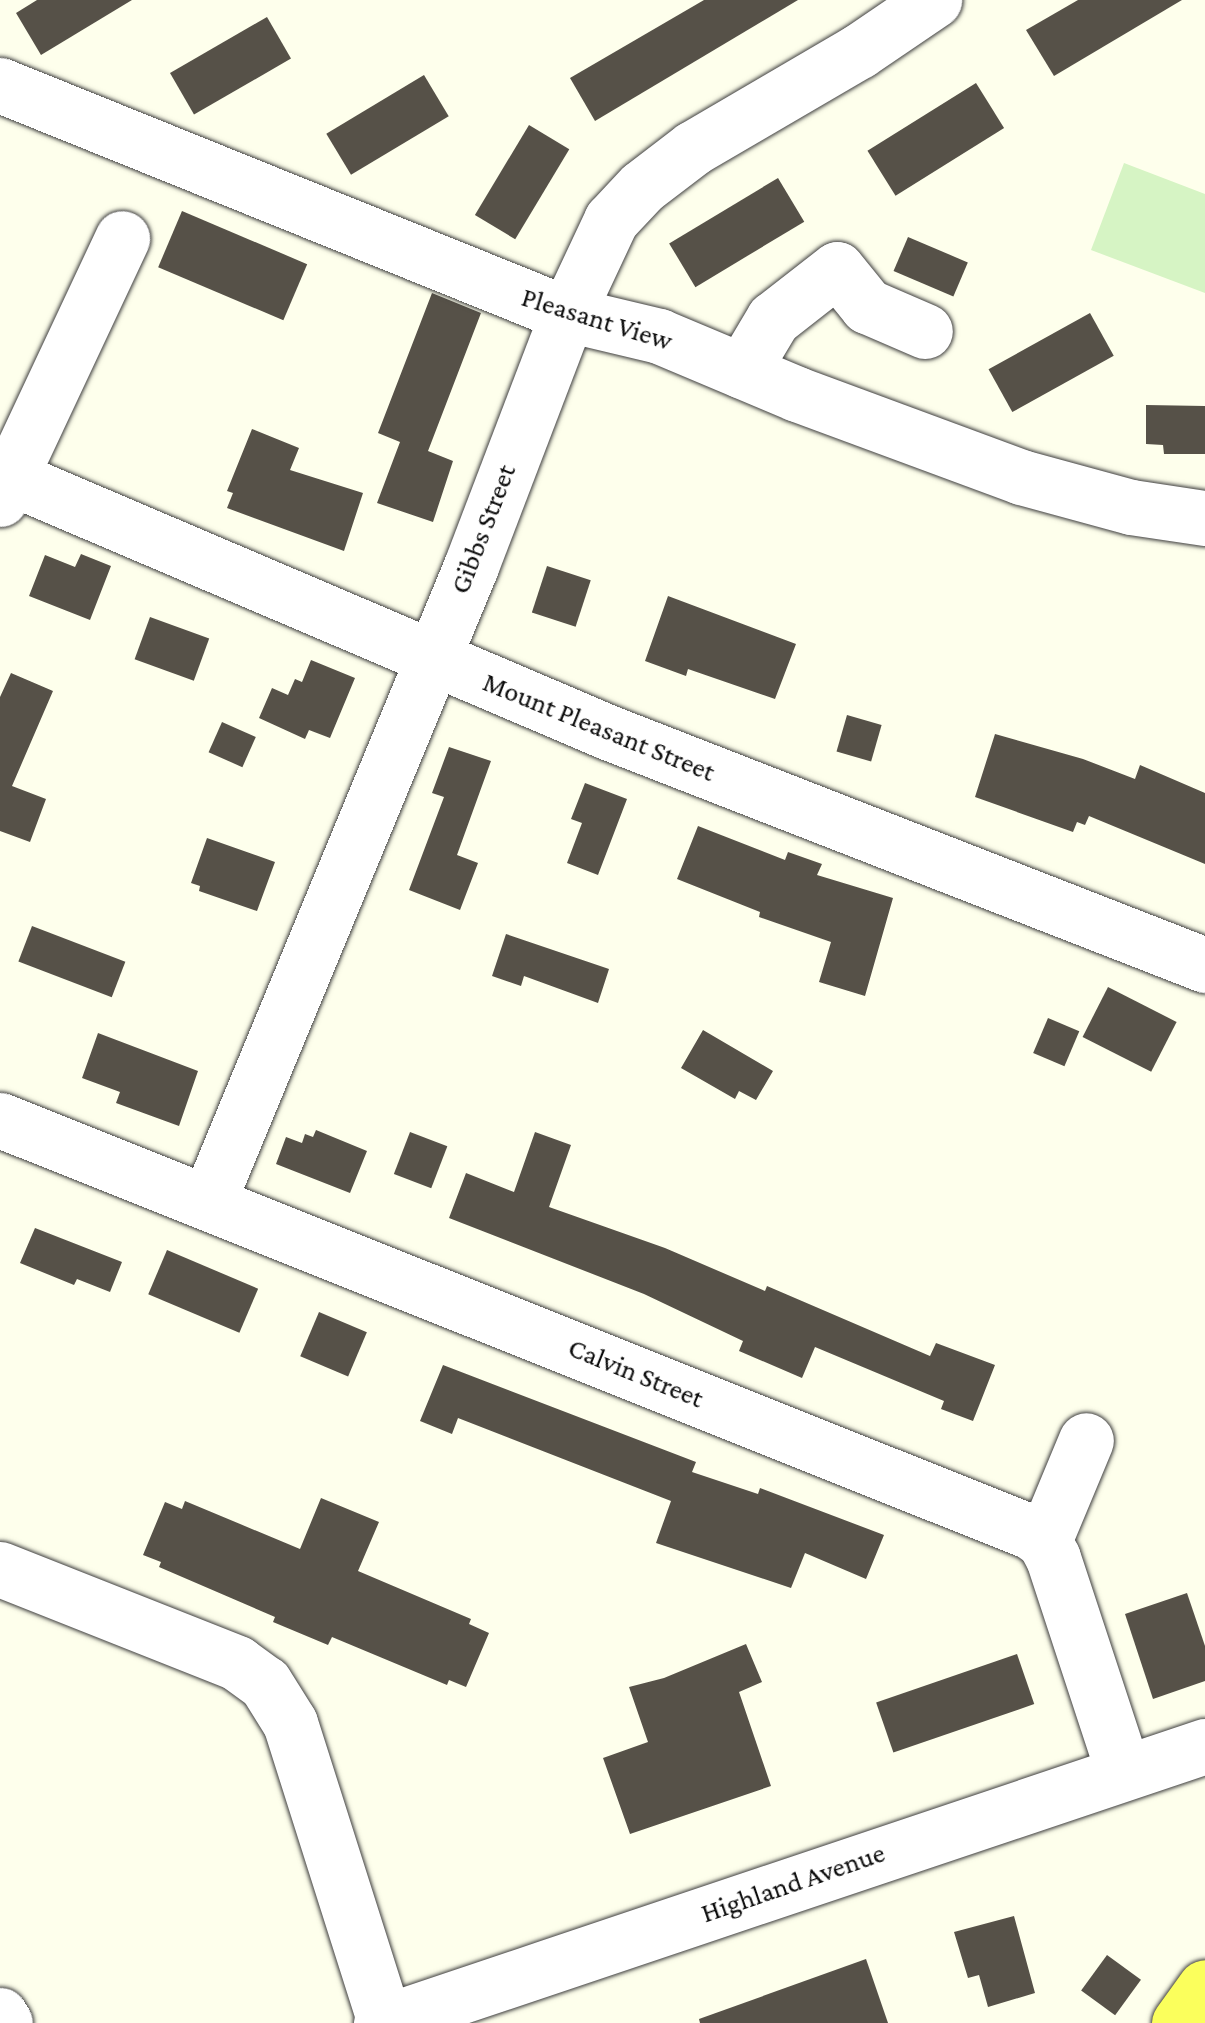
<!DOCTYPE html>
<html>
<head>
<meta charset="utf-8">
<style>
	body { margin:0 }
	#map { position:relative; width:1205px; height:2023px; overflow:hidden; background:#feffec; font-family:"Crimson Pro",serif }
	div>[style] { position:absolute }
	.pitch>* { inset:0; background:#d6f4c4 }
	.building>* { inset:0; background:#565148; transform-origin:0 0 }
	.roads { filter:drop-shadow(0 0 2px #3f3f3f) drop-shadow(0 0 2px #3f3f3f) }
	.minor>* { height:55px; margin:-27.5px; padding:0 27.5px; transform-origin:27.5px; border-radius:27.5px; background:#fff }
	.major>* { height:55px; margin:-27.5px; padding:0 27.5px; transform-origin:27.5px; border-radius:27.5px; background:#fbff5c }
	span { translate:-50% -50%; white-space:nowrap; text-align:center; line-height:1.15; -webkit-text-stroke:10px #fff; paint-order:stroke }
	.street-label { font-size:28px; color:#0c0c0c }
</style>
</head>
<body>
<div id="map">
	<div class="pitch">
		<div style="clip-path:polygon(1124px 163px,1205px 194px,1205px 293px,1091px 250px)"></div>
	</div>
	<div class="building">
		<div style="clip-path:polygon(37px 0,132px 0,41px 55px,16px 13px)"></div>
		<div style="clip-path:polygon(704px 0,798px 0,595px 121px,570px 78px)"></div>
		<div style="clip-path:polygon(1078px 0,1182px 0,1054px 76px,1026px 30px)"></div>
		<div style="left:267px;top:17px;width:48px;height:112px;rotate:60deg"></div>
		<div style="left:424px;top:75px;width:48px;height:114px;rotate:59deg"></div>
		<div style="left:976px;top:83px;width:53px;height:128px;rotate:58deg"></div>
		<div style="left:529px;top:125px;width:47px;height:105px;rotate:31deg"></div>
		<div style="left:778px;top:178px;width:51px;height:127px;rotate:59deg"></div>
		<div style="left:182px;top:211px;width:136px;height:61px;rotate:23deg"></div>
		<div style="left:908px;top:237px;width:65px;height:37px;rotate:23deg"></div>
		<div style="clip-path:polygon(432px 293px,481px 313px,428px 451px,453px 461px,433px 522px,377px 503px,400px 442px,378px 433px)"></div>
		<div style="left:1090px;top:313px;width:49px;height:116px;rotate:61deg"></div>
		<div style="clip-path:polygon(1146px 405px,1205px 406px,1205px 454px,1164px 454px,1163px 445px,1146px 444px)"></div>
		<div style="clip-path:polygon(252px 429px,299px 448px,290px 470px,363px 493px,344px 551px,227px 508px,233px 493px,227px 491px)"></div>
		<div style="clip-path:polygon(81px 554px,111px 566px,90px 620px,29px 596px,45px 555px,75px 567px)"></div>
		<div style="left:547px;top:566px;width:46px;height:49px;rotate:18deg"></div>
		<div style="clip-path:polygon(668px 596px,796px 644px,775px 699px,688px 669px,686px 676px,645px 661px)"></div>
		<div style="left:150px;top:617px;width:63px;height:45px;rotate:20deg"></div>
		<div style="clip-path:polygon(311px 660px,355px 678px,330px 738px,309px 730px,305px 739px,259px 718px,272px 688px,288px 695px,295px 679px,302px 682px)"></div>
		<div style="clip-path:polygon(11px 673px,53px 691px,12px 786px,46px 799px,30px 842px,0 831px,0 697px)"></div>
		<div style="left:847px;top:715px;width:36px;height:38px;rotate:16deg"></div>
		<div style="left:222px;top:722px;width:37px;height:33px;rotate:24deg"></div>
		<div style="clip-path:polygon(995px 734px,1083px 759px,1135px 779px,1140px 765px,1205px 793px,1205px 864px,1089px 816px,1085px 825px,1077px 822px,1073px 832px,975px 797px)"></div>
		<div style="clip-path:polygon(449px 747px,491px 761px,457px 855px,478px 863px,460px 910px,409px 890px,444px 797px,432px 793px)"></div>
		<div style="clip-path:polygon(585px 783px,627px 799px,598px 875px,567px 863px,582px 823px,571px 819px)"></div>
		<div style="clip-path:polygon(698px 826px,785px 860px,788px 852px,822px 864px,817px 875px,893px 898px,865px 996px,819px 982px,831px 942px,759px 917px,760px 912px,677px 879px)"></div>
		<div style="clip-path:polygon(207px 838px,275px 862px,257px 911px,199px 891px,200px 886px,191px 883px)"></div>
		<div style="left:32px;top:926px;width:100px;height:38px;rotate:21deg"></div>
		<div style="clip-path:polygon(506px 934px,609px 969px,598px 1003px,524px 976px,521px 986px,492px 976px)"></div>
		<div style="left:1108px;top:987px;width:77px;height:56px;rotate:27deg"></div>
		<div style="left:1048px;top:1018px;width:34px;height:38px;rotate:23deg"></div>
		<div style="clip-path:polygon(703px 1030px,773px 1071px,756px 1100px,739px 1091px,735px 1099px,681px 1068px)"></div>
		<div style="clip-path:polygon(98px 1033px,198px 1071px,179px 1126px,116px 1103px,120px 1092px,82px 1078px)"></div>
		<div style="clip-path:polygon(316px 1130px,367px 1151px,350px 1193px,276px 1164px,286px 1137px,302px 1143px,305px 1134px,313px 1137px)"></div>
		<div style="left:410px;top:1132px;width:40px;height:45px;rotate:21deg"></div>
		<div style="clip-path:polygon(535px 1132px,571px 1145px,549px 1207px,665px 1248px,765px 1291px,767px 1286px,930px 1356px,936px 1343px,995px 1365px,973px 1421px,941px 1409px,944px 1401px,815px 1347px,802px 1378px,739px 1351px,743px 1341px,644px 1294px,449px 1218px,466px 1173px,514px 1192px)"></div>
		<div style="clip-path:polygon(35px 1228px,122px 1262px,110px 1292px,77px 1279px,74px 1285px,20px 1263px)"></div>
		<div style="left:167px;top:1250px;width:99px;height:48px;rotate:23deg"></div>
		<div style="left:319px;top:1312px;width:52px;height:48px;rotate:23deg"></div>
		<div style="clip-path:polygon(443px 1365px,696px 1462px,692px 1472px,758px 1494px,760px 1488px,884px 1535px,866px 1579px,805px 1553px,791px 1588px,656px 1543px,671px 1501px,458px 1418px,452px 1434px,420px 1421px)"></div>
		<div style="clip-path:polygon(321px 1498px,379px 1522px,358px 1571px,471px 1619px,469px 1624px,489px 1633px,466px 1687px,449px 1680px,447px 1685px,332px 1637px,328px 1645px,273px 1622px,275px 1617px,159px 1567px,161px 1562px,143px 1555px,165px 1502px,182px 1509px,185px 1501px,300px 1549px)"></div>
		<div style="clip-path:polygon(1187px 1593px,1205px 1646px,1205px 1681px,1153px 1699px,1125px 1614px)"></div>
		<div style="clip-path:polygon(746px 1644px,762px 1682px,739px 1692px,771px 1786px,630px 1834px,603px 1758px,648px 1742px,629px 1687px,664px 1678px)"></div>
		<div style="left:1017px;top:1654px;width:53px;height:149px;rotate:71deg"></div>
		<div style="clip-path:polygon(1014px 1916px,1035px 1993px,988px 2007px,979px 1975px,968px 1978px,954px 1932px)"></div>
		<div style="left:1107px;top:1955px;width:42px;height:44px;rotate:36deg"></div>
		<div style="clip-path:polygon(866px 1959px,888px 2023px,700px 2023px,699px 2019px)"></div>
	</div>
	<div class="roads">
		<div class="minor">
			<div style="left:0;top:85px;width:611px;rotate:21.99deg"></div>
			<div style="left:567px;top:314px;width:95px;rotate:13.4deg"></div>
			<div style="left:659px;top:336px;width:150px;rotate:22.8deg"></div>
			<div style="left:797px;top:394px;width:239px;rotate:20.3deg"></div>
			<div style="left:1021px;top:477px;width:114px;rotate:15.3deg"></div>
			<div style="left:1131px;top:507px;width:75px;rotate:8.5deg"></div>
			<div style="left:742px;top:371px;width:61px;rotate:-59.2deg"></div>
			<div style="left:773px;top:319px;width:81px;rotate:-38deg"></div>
			<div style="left:837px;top:269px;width:48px;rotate:51deg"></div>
			<div style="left:867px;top:306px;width:63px;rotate:23.3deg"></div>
			<div style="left:0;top:473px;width:663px;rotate:23.09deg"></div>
			<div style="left:610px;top:733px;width:639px;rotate:21.3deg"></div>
			<div style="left:0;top:499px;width:288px;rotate:-64.9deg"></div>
			<div style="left:0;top:1120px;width:1110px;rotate:21.78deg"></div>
			<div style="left:1031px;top:1532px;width:16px;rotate:35deg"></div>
			<div style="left:1044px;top:1541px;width:19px;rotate:62deg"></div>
			<div style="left:1053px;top:1558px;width:224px;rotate:71.8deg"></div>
			<div style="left:208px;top:1202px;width:688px;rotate:-67.53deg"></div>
			<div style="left:471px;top:566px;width:270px;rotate:-69.1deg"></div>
			<div style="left:567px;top:314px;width:104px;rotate:-64.9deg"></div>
			<div style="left:611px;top:220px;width:45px;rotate:-46.8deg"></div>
			<div style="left:642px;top:187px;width:64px;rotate:-37.4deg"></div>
			<div style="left:693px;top:148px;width:192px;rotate:-30.3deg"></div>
			<div style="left:859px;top:51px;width:91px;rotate:-34.2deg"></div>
			<div style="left:1044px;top:1541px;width:109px;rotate:-67.4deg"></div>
			<div style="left:0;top:1569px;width:255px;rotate:21.6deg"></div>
			<div style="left:237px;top:1663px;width:34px;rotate:36deg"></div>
			<div style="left:265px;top:1683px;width:47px;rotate:58deg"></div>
			<div style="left:290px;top:1723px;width:314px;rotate:72.4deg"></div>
			<div style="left:0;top:2015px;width:9px;rotate:58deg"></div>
			<div style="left:381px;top:2023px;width:869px;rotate:-18.58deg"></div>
		</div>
		<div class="major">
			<div style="left:1179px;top:2023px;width:44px;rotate:-54.2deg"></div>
		</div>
	</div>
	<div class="street-label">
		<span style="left:597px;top:319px;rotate:17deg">Pleasant View</span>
		<span style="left:483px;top:529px;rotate:-69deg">Gibbs Street</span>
		<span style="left:599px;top:727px;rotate:22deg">Mount Pleasant Street</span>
		<span style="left:636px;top:1373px;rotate:22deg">Calvin Street</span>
		<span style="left:793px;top:1883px;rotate:-19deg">Highland Avenue</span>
	</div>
</div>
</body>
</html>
